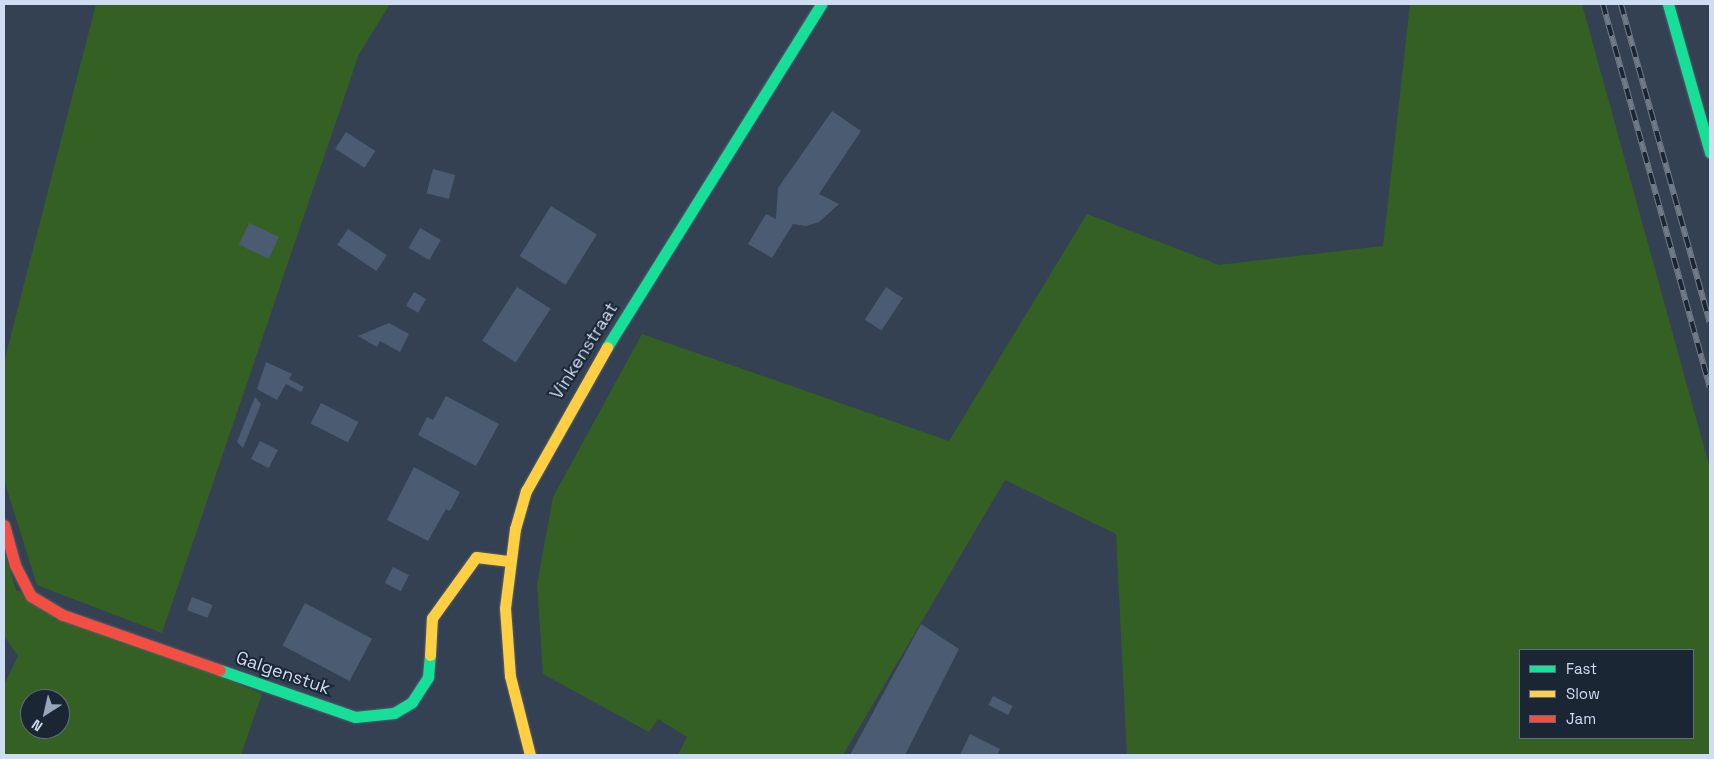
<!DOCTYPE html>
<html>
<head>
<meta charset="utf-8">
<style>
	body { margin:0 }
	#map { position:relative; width:1714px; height:759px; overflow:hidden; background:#344153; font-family:"Space Grotesk",sans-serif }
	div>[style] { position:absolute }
	.green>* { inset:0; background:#356024 }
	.building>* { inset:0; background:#4b5b71; transform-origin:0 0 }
	.roads { filter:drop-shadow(0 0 1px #545f6f) drop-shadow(0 0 1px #545f6f) }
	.fast>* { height:11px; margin:-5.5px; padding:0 5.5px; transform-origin:5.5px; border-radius:5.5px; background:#16e098 }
	.slow>* { height:11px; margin:-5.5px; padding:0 5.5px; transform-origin:5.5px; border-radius:5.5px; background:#ffcf43 }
	.jam>* { height:11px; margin:-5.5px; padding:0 5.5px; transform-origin:5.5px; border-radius:5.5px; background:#f24e42 }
	.rail>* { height:5.5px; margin-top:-2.75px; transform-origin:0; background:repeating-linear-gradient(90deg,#1b2635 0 11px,#717a87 0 22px); box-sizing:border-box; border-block:1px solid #717a87 }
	span { translate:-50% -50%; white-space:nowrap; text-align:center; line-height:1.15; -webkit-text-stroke:4px #1b2635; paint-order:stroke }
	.street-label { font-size:18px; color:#ceddf2 }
	.frame { position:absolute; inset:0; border:5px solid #ceddf2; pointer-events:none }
	.legend { position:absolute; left:1519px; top:649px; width:175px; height:90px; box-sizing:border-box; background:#1b2635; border:1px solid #636f81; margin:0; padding:6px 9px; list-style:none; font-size:15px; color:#ceddf2 }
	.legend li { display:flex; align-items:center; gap:10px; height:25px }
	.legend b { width:25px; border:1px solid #636f81 }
	.north { position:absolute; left:20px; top:689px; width:50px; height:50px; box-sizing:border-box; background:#1b2635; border:1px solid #636f81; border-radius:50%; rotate:215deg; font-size:14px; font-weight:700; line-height:20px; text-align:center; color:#ceddf2 }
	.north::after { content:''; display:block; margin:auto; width:18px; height:22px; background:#98a6ba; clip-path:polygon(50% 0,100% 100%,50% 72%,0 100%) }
</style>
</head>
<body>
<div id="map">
	<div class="green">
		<div style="clip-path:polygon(96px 4px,390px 4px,359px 54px,162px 633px,37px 585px,4px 480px,4px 362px)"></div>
		<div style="clip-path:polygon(evenodd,1410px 4px,1582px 4px,1710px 469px,1710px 755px,1127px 755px,1116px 534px,1005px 480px,843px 755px,678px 755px,687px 737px,658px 719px,649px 732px,543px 674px,537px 585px,553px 497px,642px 334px,949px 441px,1087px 214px,1219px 265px,1383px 246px,1410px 4px,1693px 650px,1693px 738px,1520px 738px,1520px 650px,1693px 650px)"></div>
		<div style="clip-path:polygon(evenodd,4px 551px,16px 590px,262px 694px,241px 755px,4px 755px,4px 685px,18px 656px,4px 636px,4px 551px,30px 699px,60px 699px,60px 729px,30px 729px,30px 699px)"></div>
	</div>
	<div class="building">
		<div style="clip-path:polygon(832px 111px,861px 131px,819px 194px,839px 204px,819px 222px,806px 226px,793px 224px,772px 258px,748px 244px,766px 214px,776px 219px,778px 188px)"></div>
		<div style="left:346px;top:132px;width:35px;height:20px;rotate:33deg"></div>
		<div style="left:433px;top:169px;width:23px;height:25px;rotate:15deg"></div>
		<div style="left:551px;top:206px;width:54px;height:59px;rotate:32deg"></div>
		<div style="left:249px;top:223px;width:33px;height:24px;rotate:25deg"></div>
		<div style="left:420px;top:228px;width:24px;height:23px;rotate:30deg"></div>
		<div style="left:348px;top:229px;width:47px;height:19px;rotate:34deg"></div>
		<div style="left:517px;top:287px;width:40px;height:64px;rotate:33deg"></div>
		<div style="left:886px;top:287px;width:20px;height:39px;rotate:33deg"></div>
		<div style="left:414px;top:292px;width:14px;height:16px;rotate:30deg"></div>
		<div style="clip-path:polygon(389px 323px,409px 334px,400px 352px,380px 341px,377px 347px,358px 336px)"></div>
		<div style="clip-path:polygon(266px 362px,292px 374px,289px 379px,304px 387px,301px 392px,286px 384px,277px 400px,257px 389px)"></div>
		<div style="clip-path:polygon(446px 396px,499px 424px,476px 466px,418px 435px,427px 417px,433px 420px)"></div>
		<div style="clip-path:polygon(255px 397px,261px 404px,243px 448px,237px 442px)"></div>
		<div style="left:321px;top:403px;width:42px;height:23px;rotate:27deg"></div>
		<div style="left:260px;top:441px;width:20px;height:20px;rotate:27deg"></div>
		<div style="clip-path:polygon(414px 467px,460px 492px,450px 511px,446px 509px,428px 541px,387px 520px)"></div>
		<div style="left:393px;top:567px;width:18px;height:18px;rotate:27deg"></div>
		<div style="left:192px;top:597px;width:22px;height:14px;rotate:21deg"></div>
		<div style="left:305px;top:603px;width:76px;height:48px;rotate:28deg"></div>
		<div style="clip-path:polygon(921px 624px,959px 649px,905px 755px,850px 755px)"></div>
		<div style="left:993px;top:696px;width:22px;height:10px;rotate:27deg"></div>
		<div style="clip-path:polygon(970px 734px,1000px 749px,997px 755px,960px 755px)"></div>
	</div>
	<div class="roads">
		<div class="fast">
			<div style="left:1668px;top:4px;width:154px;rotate:74.2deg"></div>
			<div style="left:607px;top:347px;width:404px;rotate:-58deg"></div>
			<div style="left:220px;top:670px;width:143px;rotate:19.2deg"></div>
			<div style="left:355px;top:717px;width:39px;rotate:-6deg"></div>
			<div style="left:394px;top:713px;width:21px;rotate:-31deg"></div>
			<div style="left:412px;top:702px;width:30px;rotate:-57deg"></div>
			<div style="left:428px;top:677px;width:22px;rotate:-85deg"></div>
		</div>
		<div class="slow">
			<div style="left:430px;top:655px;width:37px;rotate:-87deg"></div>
			<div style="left:432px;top:618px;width:75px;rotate:-54.2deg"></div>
			<div style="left:476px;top:557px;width:34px;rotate:7deg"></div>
			<div style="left:530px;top:755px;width:81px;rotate:-104.2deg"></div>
			<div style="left:510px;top:676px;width:68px;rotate:-94.2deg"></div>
			<div style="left:505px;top:608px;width:80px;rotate:-82.8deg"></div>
			<div style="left:515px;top:529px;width:40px;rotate:-74deg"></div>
			<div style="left:526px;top:491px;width:165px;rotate:-60.6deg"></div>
		</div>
		<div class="jam">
			<div style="left:4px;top:525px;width:41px;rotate:74.6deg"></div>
			<div style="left:15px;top:565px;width:35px;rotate:63deg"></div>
			<div style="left:31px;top:596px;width:37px;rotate:31deg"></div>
			<div style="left:63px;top:615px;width:166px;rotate:19.3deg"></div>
		</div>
	</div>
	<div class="rail">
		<div style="left:1603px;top:4px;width:398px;rotate:74.4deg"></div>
		<div style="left:1621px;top:4px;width:331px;rotate:74.4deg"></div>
	</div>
	<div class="street-label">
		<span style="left:584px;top:351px;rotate:-58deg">Vinkenstraat</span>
		<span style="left:283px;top:673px;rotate:19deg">Galgenstuk</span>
	</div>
	<div class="frame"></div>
	<ul class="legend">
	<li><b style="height:6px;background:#16e098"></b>Fast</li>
	<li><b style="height:6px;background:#ffcf43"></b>Slow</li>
	<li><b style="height:6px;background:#f24e42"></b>Jam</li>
	</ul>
	<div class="north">N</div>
</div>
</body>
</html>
